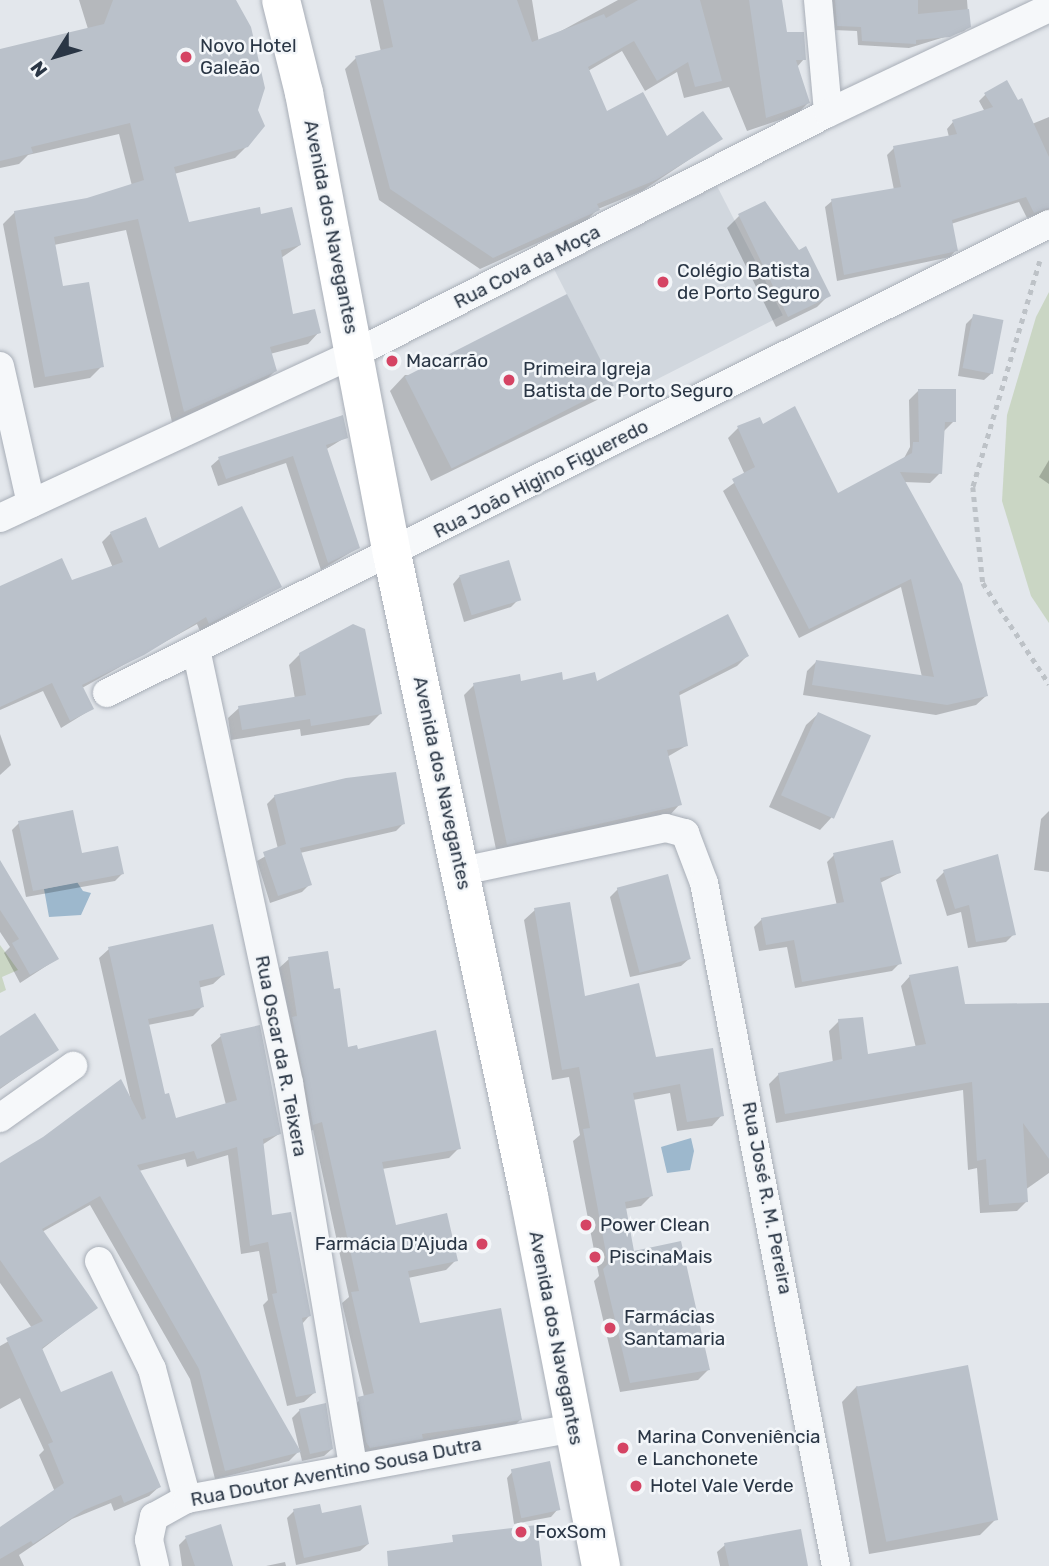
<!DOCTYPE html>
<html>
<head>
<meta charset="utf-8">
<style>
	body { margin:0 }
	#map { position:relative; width:1049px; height:1566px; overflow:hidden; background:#e3e7ec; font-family:Rubik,sans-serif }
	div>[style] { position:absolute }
	.built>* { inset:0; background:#d1d7de; transform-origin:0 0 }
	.green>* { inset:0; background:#cad6c4 }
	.water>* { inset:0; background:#9db8cd }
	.shadow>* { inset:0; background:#0003 }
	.building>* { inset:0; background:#bac1ca; transform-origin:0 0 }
	.path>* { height:4.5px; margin-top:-2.25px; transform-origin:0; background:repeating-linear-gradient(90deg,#bdc2c7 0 5px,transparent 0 10px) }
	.roads { filter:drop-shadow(0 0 2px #a8aeb7) drop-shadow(0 0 2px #a8aeb7) }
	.minor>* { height:28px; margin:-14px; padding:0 14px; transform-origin:14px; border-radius:14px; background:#f6f8fa }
	.secondary>* { height:38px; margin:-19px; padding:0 19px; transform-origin:19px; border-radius:19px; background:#fff }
	.dots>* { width:19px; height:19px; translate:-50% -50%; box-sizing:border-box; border:4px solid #f3f6f9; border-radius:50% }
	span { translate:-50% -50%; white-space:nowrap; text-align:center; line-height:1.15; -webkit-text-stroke:5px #f3f6f9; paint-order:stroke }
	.poi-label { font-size:19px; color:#2a3645 }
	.left { translate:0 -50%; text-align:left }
	.right { translate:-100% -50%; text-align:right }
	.street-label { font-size:19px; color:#2a3645 }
	.north { position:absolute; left:21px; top:21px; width:70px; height:70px; -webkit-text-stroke:5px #f3f6f9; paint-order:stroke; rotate:233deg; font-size:19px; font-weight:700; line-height:28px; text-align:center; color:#2a3645 }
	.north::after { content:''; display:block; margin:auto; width:24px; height:32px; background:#2a3645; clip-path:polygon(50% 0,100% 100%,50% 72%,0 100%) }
</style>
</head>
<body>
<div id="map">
	<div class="built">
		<div style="left:717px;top:186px;width:145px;height:183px;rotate:63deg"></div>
	</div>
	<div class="green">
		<div style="clip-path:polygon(1049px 292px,1049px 623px,1031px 596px,1002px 501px,1007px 415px,1036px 317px)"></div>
		<div style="clip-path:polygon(0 945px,18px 970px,2px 977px,6px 990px,0 993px)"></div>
	</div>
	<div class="water">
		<div style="clip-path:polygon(77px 882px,83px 891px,91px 893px,81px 915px,49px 917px,44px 889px)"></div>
		<div style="clip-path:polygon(691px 1138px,694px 1151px,690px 1170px,667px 1173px,661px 1147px)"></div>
	</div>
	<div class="shadow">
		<div style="clip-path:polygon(79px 0,234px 0,247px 146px,235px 158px,174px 174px,188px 224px,260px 216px,300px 245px,281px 258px,292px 317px,319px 332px,308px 344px,270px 354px,275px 371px,263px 383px,172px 422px,126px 230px,54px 245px,61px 288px,102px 366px,90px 378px,34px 388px,3px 224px,15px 212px,87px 200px,132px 186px,119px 134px,28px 155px,19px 164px,0 168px,0 51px,88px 29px)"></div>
		<div style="clip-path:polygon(370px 0,532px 0,539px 43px,618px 0,780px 0,786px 34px,804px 59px,797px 67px,808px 103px,797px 114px,747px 131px,729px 87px,684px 98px,677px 72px,645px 91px,622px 51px,588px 71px,606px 114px,666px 139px,720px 139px,642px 191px,598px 209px,586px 221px,480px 269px,379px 200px,345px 69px,356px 58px,381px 52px)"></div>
		<div style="clip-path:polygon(832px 0,986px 0,967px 0,969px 26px,964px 31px,909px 48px,858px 45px,857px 31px,833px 30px)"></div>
		<div style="clip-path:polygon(986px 94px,1032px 124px,1049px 117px,1049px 211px,1027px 218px,1019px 202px,951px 224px,956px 250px,950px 257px,837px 281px,825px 207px,832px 201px,894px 190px,887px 155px,894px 148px,949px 137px,947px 129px,953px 122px,985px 112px,979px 101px)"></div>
		<div style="clip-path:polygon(765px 203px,828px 296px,817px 307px,776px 327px,727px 228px,739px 216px)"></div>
		<div style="clip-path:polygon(974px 316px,992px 373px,984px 380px,958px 376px,966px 324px)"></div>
		<div style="clip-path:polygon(405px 375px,612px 385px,597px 400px,431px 481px,390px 391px)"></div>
		<div style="clip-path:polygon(919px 390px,954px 421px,944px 431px,940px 473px,930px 483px,904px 482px,986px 696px,976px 705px,936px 715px,803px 695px,807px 671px,816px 662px,922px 677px,901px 587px,799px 638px,723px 491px,745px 475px,728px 438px,738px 428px,762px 426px,838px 495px,903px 460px,910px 447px,909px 400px)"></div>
		<div style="clip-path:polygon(346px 437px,325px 450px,358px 548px,321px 570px,286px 463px,218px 486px,211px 466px,219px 459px)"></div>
		<div style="clip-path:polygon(1049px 460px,1049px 484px,1039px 477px)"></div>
		<div style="clip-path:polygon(111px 533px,280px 587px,200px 631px,197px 624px,82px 688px,92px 709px,61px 728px,43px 691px,0 710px,0 588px,71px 582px,113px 568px,102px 542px)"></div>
		<div style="clip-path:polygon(460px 576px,519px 599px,511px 607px,464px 622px,453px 584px)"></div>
		<div style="clip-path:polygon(300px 654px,380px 714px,369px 725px,301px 736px,300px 729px,231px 740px,228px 718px,239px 708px,295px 699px,289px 665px)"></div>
		<div style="clip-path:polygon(747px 656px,737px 666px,678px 696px,686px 746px,667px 757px,680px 804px,670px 815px,497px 854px,464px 695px,474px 685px,596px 684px)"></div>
		<div style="clip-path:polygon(818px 714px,869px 737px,831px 818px,820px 830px,769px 807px,806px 725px)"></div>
		<div style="clip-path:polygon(0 734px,11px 765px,0 775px)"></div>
		<div style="clip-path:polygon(275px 796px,403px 824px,396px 831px,300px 853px,310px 884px,302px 892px,270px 903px,257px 861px,278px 849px,267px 804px)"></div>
		<div style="clip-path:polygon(1049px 811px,1049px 872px,1034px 870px,1041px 819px)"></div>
		<div style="clip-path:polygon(19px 823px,122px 874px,115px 881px,26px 897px,12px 830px)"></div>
		<div style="clip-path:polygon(834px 855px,899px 873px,880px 883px,900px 963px,892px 971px,795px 988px,787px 947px,759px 951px,754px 927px,762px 919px,837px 906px,827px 862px)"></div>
		<div style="clip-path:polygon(0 863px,57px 959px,20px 983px,4px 953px,10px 947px,0 932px)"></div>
		<div style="clip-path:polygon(944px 872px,1014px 934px,1006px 942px,968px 948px,961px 912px,947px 916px,936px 880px)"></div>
		<div style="clip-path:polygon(618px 889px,689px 959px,681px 966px,630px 977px,610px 897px)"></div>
		<div style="clip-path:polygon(535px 910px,584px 998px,722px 1115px,712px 1126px,677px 1131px,670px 1093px,633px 1100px,651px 1196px,641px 1206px,624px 1209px,632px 1253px,708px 1370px,698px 1380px,620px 1392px,594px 1281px,599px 1276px,573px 1141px,580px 1135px,569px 1077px,552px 1080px,524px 920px)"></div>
		<div style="clip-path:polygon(109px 949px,223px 975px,213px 984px,198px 988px,203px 1006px,193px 1016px,148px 1025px,164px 1096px,174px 1120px,226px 1105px,211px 1045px,221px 1036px,279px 1134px,262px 1145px,271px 1217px,309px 1316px,302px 1324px,314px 1393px,304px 1402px,287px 1406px,263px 1305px,268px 1300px,259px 1251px,241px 1254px,228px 1155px,187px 1167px,185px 1159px,139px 1171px,298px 1452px,289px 1461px,215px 1479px,190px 1379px,90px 1205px,42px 1232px,95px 1308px,41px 1350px,60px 1394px,159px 1487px,149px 1496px,114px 1511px,111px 1503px,72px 1519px,19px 1555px,24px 1566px,0 1566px,0 1529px,55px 1492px,39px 1455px,44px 1450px,20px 1398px,0 1409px,0 1346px,32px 1328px,0 1283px,0 1166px,131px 1101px,99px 958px)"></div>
		<div style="clip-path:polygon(289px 959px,346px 1049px,459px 1148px,449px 1158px,382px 1169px,394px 1227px,456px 1260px,446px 1270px,408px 1278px,418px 1325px,520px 1420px,511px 1429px,417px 1442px,412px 1447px,361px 1457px,350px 1408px,364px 1397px,342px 1303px,349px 1297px,313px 1130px,304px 1133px,279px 968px)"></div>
		<div style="clip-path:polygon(910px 976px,964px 1006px,1049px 1014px,1049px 1173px,1025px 1190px,1026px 1202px,1017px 1211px,980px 1213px,977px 1168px,968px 1170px,963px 1090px,776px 1123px,769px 1084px,779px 1074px,833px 1063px,829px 1031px,839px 1021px,867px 1056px,916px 1048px,901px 986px)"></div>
		<div style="clip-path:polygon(0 1038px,57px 1049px,0 1089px)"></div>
		<div style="clip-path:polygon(857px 1386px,995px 1520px,980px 1535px,869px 1554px,842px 1402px)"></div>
		<div style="clip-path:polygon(300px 1410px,332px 1449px,324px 1456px,302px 1461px,292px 1418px)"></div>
		<div style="clip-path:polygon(514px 1470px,558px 1509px,551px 1517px,514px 1524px,507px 1478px)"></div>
		<div style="clip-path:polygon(294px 1511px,321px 1515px,368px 1544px,360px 1551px,296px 1565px,287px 1518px)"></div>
		<div style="clip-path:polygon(186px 1538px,233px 1566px,182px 1566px,179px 1545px)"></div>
		<div style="clip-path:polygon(725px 1545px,806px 1566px,720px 1566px,717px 1552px)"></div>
		<div style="clip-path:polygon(285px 1562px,286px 1566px,266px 1566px)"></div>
	</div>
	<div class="building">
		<div style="clip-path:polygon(113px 0,236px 0,251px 27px,265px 88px,258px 110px,265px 126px,248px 147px,174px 167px,189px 222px,260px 207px,261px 214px,292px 207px,301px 245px,281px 250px,293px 314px,315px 309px,321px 333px,270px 347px,277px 371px,184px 412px,138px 219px,54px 237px,63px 286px,89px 282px,104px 367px,45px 377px,21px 252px,14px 211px,87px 198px,144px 180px,130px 123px,31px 147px,33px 153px,0 161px,0 49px,104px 24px)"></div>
		<div style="clip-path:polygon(383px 0,517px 0,532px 42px,604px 14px,606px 18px,638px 0,700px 0,722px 81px,695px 87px,688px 62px,657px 81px,634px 41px,588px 67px,607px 111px,643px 92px,667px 136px,703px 111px,723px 139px,656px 180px,597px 204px,600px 210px,493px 258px,390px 189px,355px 56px,393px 47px)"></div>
		<div style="clip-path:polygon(749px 0,782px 0,787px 32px,804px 32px,806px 60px,796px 60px,810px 103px,766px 118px)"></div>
		<div style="clip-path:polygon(835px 0,918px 0,918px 14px,969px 9px,971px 27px,950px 37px,916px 40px,916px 44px,862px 41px,861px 27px,837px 26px)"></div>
		<div style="clip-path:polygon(1007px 80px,1018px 100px,1022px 98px,1049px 157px,1049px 208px,1034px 213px,1026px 197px,952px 220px,958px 251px,844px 275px,831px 199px,901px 187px,893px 146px,957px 134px,952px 120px,993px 107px,984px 93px)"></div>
		<div style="clip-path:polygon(765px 201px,799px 250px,806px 246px,831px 296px,788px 317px,738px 214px)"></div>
		<div style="left:567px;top:294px;width:103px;height:182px;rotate:63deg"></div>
		<div style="left:973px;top:314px;width:31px;height:55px;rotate:11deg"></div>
		<div style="clip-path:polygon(918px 389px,956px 389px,956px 422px,945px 422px,942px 474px,900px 472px,962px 584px,988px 696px,947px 705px,812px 685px,816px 660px,934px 677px,911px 579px,809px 629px,732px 479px,755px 467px,737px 426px,760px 417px,763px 424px,795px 406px,838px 493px,912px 453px,913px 442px,919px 442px)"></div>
		<div style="clip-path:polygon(343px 415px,348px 438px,326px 445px,360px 548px,328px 563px,293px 456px,226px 479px,218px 457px)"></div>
		<div style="clip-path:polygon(242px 506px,282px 587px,209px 624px,206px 617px,144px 655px,82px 685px,94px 709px,70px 721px,52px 683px,0 707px,0 586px,62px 558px,72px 580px,123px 562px,110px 532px,146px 517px,159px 548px)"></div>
		<div style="left:509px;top:560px;width:42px;height:52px;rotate:73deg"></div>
		<div style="clip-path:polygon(728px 614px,749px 656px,679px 692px,688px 746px,667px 750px,682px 805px,507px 845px,473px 683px,520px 674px,521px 681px,562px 672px,563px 680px,595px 672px,597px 681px)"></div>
		<div style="clip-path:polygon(353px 624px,365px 629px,382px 714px,311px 726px,310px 719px,242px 730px,238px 706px,306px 695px,299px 653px)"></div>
		<div style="left:818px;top:712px;width:58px;height:91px;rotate:24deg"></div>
		<div style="clip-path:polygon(396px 772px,405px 824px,300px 848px,312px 885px,278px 896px,263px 852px,286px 844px,274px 795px,346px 778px)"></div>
		<div style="clip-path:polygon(73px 810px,82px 853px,118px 846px,124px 874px,33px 891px,18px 821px)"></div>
		<div style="clip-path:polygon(893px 840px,901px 873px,880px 878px,902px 964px,802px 982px,794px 940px,766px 945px,761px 918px,844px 902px,833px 853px)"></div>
		<div style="clip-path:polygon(998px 854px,1016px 935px,976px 942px,969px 905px,955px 909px,943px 870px)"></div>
		<div style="clip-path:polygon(0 860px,59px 959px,30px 975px,12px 943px,19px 939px,0 910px)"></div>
		<div style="left:668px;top:874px;width:88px;height:53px;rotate:75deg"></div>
		<div style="clip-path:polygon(570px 902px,585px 996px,639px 983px,656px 1057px,713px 1048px,724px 1116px,687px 1122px,680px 1084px,633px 1093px,653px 1196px,625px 1202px,634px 1251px,681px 1241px,710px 1370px,630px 1383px,603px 1269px,608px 1264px,583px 1129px,590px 1128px,579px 1067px,562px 1070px,534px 908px)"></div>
		<div style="clip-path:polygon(213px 924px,225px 975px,199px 981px,204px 1007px,148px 1019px,165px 1094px,169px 1093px,176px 1118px,237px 1100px,220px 1034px,260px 1025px,281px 1134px,263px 1139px,272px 1215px,291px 1212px,311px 1316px,302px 1318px,316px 1393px,296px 1397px,272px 1294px,277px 1293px,268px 1242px,250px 1246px,237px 1147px,197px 1159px,194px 1151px,137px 1165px,301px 1452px,225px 1471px,199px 1369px,100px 1196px,42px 1229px,98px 1308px,42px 1348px,61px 1392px,112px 1371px,161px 1487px,124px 1503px,121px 1495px,84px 1510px,33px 1544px,31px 1541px,0 1559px,0 1527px,64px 1483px,48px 1444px,53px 1442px,6px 1338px,43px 1321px,0 1260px,0 1163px,43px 1137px,121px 1079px,142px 1120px,146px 1118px,108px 947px)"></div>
		<div style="clip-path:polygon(328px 951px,334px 989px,340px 988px,348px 1047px,357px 1045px,358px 1049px,436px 1030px,461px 1149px,382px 1162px,396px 1225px,447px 1213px,458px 1261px,408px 1271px,420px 1323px,501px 1308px,522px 1420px,422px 1434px,423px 1439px,370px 1448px,366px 1442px,358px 1397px,374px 1393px,351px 1292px,359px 1291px,322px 1122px,313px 1125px,292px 1017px,297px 1016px,288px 957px)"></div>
		<div style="clip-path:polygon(958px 966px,965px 1004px,1049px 1003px,1049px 1159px,1023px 1123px,1028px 1202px,989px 1205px,986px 1159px,977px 1161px,972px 1082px,785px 1114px,778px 1073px,842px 1059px,838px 1019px,863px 1017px,868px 1054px,926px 1044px,909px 975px)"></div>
		<div style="clip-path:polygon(35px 1013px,59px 1050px,0 1088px,0 1036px)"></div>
		<div style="left:968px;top:1365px;width:158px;height:114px;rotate:79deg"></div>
		<div style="clip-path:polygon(326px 1403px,333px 1449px,310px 1454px,299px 1409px)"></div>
		<div style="left:550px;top:1461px;width:50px;height:40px;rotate:78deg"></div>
		<div style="clip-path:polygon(320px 1504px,322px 1513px,361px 1505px,369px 1544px,304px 1558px,293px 1509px)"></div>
		<div style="clip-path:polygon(221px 1524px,233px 1566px,195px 1566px,185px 1536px)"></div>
		<div style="clip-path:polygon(537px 1525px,542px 1566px,388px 1566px,387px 1551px,453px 1542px,452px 1535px)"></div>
		<div style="clip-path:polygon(801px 1529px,808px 1566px,729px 1566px,724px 1543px)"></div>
	</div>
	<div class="path">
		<div style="left:1040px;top:261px;width:236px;rotate:106.5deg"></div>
		<div style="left:973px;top:487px;width:97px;rotate:84.1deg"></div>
		<div style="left:983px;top:583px;width:121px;rotate:56.8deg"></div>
	</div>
	<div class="roads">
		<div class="minor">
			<div style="left:818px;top:0;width:113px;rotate:84.9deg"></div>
			<div style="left:0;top:366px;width:141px;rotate:77.3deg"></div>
			<div style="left:0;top:518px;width:392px;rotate:-24.9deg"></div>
			<div style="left:356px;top:353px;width:530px;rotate:-26.95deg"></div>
			<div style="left:828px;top:113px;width:245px;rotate:-25.4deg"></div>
			<div style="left:196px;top:649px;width:444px;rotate:77.9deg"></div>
			<div style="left:289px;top:1083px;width:387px;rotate:80.5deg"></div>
			<div style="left:107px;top:693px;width:1052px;rotate:-26.47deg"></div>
			<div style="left:462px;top:871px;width:208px;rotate:-11.9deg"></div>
			<div style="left:666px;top:828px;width:20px;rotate:15deg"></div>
			<div style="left:685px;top:833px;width:53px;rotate:69.2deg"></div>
			<div style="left:704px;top:883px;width:696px;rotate:79.06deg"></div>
			<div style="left:0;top:1118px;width:90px;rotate:-35.5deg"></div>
			<div style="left:99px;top:1261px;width:120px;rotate:63.9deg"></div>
			<div style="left:152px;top:1369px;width:135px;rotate:74.9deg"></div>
			<div style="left:155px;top:1566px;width:27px;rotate:-103deg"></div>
			<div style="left:149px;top:1540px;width:24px;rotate:-78deg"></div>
			<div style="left:154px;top:1517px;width:38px;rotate:-29deg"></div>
			<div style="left:187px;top:1499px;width:391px;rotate:-10.4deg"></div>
		</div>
		<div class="secondary">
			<div style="left:281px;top:0;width:96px;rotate:76.1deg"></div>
			<div style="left:304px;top:93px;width:469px;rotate:79.2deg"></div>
			<div style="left:392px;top:554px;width:656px;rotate:77.95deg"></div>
			<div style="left:529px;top:1196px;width:377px;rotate:79deg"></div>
		</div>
	</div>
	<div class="dots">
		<div style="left:186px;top:57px;background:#d54464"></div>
		<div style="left:663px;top:282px;background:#d54464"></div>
		<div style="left:392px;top:361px;background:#d54464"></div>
		<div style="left:509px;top:380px;background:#d54464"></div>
		<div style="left:586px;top:1225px;background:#d54464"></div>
		<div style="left:482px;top:1244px;background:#d54464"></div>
		<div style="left:595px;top:1257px;background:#d54464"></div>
		<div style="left:610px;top:1328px;background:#d54464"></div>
		<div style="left:623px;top:1448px;background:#d54464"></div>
		<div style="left:636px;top:1486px;background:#d54464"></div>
		<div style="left:521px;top:1532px;background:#d54464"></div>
	</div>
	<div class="poi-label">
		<span class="left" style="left:200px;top:57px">Novo Hotel<br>Galeão</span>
		<span class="left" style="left:677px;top:282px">Colégio Batista<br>de Porto Seguro</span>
		<span class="left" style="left:406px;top:361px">Macarrão</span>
		<span class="left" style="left:523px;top:380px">Primeira Igreja<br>Batista de Porto Seguro</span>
		<span class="left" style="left:600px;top:1225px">Power Clean</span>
		<span class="right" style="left:468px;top:1244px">Farmácia D'Ajuda</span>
		<span class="left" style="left:609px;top:1257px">PiscinaMais</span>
		<span class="left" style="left:624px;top:1328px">Farmácias<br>Santamaria</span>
		<span class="left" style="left:637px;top:1448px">Marina Conveniência<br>e Lanchonete</span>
		<span class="left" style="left:650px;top:1486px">Hotel Vale Verde</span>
		<span class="left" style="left:535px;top:1532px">FoxSom</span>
	</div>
	<div class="street-label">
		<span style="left:331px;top:227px;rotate:79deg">Avenida dos Navegantes</span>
		<span style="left:527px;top:267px;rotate:-27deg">Rua Cova da Moça</span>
		<span style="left:541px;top:479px;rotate:-27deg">Rua João Higino Figueredo</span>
		<span style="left:442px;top:783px;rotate:78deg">Avenida dos Navegantes</span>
		<span style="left:281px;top:1056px;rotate:79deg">Rua Oscar da R. Teixera</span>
		<span style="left:767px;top:1198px;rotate:79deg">Rua José R. M. Pereira</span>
		<span style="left:556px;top:1338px;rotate:79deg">Avenida dos Navegantes</span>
		<span style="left:336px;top:1472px;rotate:-11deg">Rua Doutor Aventino Sousa Dutra</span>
	</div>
	<div class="north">N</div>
</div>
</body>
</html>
